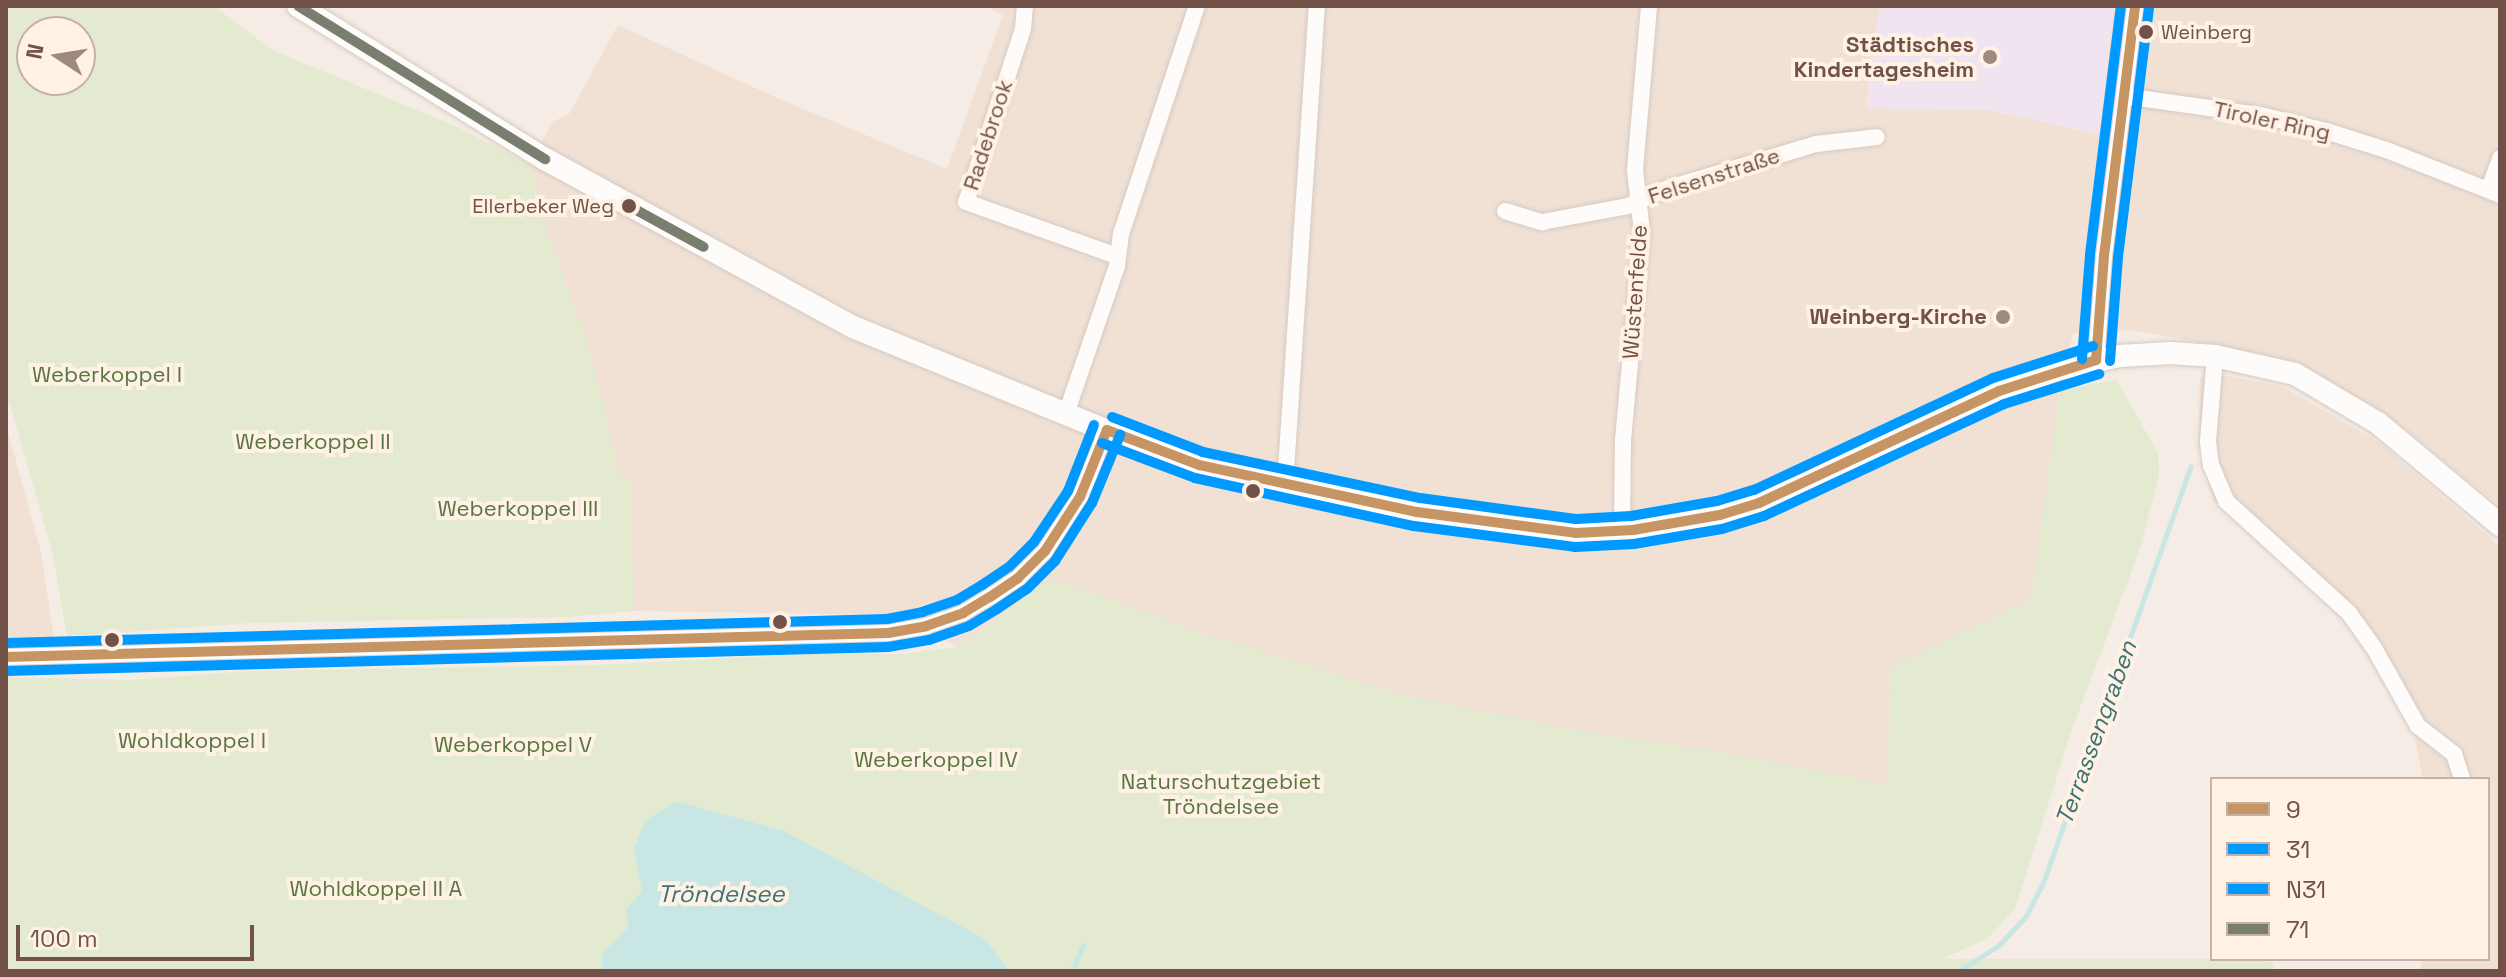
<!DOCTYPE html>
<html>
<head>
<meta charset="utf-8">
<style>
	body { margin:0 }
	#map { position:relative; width:2506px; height:977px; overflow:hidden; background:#f5ede5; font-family:"Space Grotesk",sans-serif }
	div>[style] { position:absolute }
	.residential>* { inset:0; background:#f1e1d5 }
	.education>* { inset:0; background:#efe4ef }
	.green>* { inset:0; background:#e3ead0 }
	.water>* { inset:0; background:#c8e6e4 }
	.stream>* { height:5px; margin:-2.5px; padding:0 2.5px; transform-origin:2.5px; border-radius:2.5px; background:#c8e6e4 }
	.roads { filter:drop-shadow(0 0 2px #d6cac3) drop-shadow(0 0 2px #d6cac3) }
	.street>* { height:16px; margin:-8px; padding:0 8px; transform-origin:8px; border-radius:8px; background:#fefcfb }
	.secondary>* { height:22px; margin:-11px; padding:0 11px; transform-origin:11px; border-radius:11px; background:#fefcfb }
	.bus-1>* { height:10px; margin:-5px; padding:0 5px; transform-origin:5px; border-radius:5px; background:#c79564 }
	.bus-2>* { height:10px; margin:-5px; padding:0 5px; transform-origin:5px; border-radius:5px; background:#09f }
	.bus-3>* { height:10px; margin:-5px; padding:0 5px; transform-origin:5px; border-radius:5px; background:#09f }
	.bus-4>* { height:10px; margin:-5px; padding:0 5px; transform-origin:5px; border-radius:5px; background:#797e6f }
	.dots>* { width:22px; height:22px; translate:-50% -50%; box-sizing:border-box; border:4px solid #fff1e4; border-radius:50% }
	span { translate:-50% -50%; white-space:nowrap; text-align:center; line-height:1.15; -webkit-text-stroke:8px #fff1e4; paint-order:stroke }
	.bus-label { font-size:20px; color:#715148 }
	.left { translate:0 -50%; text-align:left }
	.right { translate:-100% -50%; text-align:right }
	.poi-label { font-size:22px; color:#715148; font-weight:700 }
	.street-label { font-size:22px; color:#715148 }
	.park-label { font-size:22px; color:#577740 }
	.water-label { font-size:24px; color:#3c7576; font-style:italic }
	.frame { position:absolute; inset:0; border:8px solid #715148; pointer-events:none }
	.legend { position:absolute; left:2210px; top:777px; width:280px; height:184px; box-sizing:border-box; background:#fff1e4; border:2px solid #c6b1a6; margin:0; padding:10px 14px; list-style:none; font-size:24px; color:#715148 }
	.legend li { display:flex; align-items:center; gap:16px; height:40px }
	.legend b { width:40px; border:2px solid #c6b1a6 }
	.north { position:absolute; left:16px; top:16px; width:80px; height:80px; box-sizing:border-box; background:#fff1e4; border:2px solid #c6b1a6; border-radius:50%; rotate:282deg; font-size:22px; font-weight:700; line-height:32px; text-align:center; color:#715148 }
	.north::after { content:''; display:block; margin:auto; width:28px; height:36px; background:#9f887f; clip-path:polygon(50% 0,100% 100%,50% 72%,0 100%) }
	.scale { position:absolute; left:16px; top:925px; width:238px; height:36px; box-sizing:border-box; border:4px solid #715148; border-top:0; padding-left:10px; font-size:24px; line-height:28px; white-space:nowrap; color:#715148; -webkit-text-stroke:6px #fff1e4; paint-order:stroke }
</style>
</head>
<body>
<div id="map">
	<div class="residential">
		<div style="clip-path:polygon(985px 6px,1880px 6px,1866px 108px,1988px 110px,2098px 134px,2114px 6px,2500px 6px,2500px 506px,2384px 413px,2298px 367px,2223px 346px,2129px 330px,2073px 333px,2060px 391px,2031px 599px,1891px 667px,1887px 785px,1708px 750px,1591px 733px,1410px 697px,1202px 633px,1048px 578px,1005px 615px,957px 647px,903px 615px,634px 611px,630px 478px,620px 477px,592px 356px,550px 239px,530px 165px,552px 122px,569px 114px,618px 25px,775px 97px,947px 169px,1003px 15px)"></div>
		<div style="clip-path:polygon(2221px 375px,2281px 386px,2377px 441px,2500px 546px,2500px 971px,2419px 971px,2422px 959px,2488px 959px,2488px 779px,2423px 779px,2414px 734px,2355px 632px,2285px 562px,2213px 500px,2199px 442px,2200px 378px)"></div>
		<div style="clip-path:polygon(6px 424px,41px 552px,54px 638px,6px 639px)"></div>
	</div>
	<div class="education">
		<div style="clip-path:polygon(1880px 6px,2114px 6px,2099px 134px,1988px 110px,1866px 108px)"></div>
	</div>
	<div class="green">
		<div style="clip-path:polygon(evenodd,6px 6px,214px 6px,272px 50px,455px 126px,530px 165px,550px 239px,592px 356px,620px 476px,630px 477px,634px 611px,569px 617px,251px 623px,67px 636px,52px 551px,6px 391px,6px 6px,32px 32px,80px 32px,80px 80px,32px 80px,32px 32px)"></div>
		<div style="clip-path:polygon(2116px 379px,2158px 453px,2159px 475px,2140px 549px,2071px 732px,2015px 909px,1987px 939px,1941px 959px,2270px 959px,2277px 971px,6px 971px,6px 677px,130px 680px,248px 671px,596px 665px,816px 654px,904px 654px,957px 647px,1005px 615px,1048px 578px,1202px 633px,1410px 697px,1591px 733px,1708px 750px,1887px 785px,1891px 667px,2031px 599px,2060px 391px)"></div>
	</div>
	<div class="water">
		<div style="clip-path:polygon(676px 801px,784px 831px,985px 939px,1009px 971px,602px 971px,602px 955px,628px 927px,626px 909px,642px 892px,634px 849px,644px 822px)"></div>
	</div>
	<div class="stream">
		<div style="left:1072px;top:971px;width:28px;rotate:-67deg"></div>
		<div style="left:1959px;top:971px;width:48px;rotate:-33deg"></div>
		<div style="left:1999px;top:945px;width:40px;rotate:-47deg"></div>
		<div style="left:2026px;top:916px;width:37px;rotate:-63deg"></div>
		<div style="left:2043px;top:883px;width:442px;rotate:-70.5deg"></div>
	</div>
	<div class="roads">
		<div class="street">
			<div style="left:1025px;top:6px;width:23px;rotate:95deg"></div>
			<div style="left:1023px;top:29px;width:182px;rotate:108.2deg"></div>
			<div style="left:966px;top:202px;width:160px;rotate:19.7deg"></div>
			<div style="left:2124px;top:96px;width:137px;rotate:8deg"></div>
			<div style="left:2260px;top:115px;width:68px;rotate:13.6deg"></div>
			<div style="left:2326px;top:131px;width:66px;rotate:17.6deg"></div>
			<div style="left:2389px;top:151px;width:119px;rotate:21.6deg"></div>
			<div style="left:2489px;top:189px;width:33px;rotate:-70deg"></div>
			<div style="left:1505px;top:211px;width:39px;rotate:17deg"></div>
			<div style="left:1542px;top:222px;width:87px;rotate:-10.5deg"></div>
			<div style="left:1628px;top:206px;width:42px;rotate:-24.1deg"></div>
			<div style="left:1666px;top:189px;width:157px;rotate:-16.7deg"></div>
			<div style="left:1816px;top:144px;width:61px;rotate:-6.5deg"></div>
			<div style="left:2215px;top:356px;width:86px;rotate:94.7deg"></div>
			<div style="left:2208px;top:442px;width:23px;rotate:83deg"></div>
			<div style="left:2211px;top:465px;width:39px;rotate:67deg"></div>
			<div style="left:2226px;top:501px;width:166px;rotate:42.3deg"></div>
			<div style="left:2349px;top:613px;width:43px;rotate:54.5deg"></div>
			<div style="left:2374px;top:648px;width:90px;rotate:60.6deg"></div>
			<div style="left:2418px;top:726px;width:46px;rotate:37.9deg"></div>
			<div style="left:2454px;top:754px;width:26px;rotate:72deg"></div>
			<div style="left:2096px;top:360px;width:104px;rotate:-85.6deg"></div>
			<div style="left:2104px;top:256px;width:252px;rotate:-82.9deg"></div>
			<div style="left:1066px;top:414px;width:157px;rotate:-71deg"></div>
			<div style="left:1117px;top:266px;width:32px;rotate:-83deg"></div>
			<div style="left:1121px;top:234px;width:240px;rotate:-71.6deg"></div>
			<div style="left:1285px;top:485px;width:480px;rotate:-86.2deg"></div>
			<div style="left:1622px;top:531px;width:91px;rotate:-89.4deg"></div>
			<div style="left:1623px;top:440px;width:209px;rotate:-84.8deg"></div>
			<div style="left:1642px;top:232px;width:62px;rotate:-96.4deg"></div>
			<div style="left:1635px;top:170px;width:165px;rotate:-85.1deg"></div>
			<div style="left:6px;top:657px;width:882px;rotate:-1.56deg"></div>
			<div style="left:888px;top:633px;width:39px;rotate:-10deg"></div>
			<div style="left:926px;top:626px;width:39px;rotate:-19deg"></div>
			<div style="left:963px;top:613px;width:31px;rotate:-31deg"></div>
			<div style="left:990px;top:597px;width:34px;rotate:-34deg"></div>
			<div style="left:1018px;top:578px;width:38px;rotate:-45deg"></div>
			<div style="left:1045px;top:551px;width:64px;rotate:-57.1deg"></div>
			<div style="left:1080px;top:497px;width:72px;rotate:-68.1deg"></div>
		</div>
		<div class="secondary">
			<div style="left:298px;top:6px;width:291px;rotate:31.8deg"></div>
			<div style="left:545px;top:159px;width:351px;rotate:28.6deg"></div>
			<div style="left:853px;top:327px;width:334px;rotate:22.2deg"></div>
			<div style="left:1162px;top:453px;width:39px;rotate:18deg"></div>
			<div style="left:1199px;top:465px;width:152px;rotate:12.6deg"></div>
			<div style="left:1347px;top:498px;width:173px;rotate:10deg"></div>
			<div style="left:1517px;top:528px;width:59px;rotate:4.8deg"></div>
			<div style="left:1576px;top:533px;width:57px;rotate:-3deg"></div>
			<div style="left:1633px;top:530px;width:88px;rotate:-9.8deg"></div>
			<div style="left:1720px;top:515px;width:41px;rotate:-17.1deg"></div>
			<div style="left:1759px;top:503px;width:51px;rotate:-22deg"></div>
			<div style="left:1806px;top:484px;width:214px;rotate:-25.7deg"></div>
			<div style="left:1999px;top:391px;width:64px;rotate:-20.1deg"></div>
			<div style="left:2059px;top:369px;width:62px;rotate:-12deg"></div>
			<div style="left:2120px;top:356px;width:50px;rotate:-3.4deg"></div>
			<div style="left:2170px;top:353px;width:45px;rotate:3.8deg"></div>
			<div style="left:2215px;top:356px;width:82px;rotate:12.7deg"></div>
			<div style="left:2295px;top:374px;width:96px;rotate:30.6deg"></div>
			<div style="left:2378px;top:423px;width:159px;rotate:39.9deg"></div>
		</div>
	</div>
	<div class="bus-1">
		<div style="left:2096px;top:360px;width:104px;rotate:-85.6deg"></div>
		<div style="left:2104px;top:256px;width:252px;rotate:-82.9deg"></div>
		<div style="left:1107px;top:430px;width:98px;rotate:20.8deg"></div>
		<div style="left:1199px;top:465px;width:223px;rotate:12.2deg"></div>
		<div style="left:1417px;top:512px;width:160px;rotate:7.5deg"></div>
		<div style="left:1576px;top:533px;width:57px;rotate:-3deg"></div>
		<div style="left:1633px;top:530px;width:88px;rotate:-9.8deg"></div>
		<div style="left:1720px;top:515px;width:41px;rotate:-17.1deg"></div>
		<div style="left:1759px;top:503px;width:265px;rotate:-25deg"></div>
		<div style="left:1999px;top:391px;width:102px;rotate:-17.7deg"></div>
		<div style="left:6px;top:657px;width:882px;rotate:-1.56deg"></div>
		<div style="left:888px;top:633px;width:39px;rotate:-10deg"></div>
		<div style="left:926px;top:626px;width:39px;rotate:-19deg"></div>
		<div style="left:963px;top:613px;width:31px;rotate:-31deg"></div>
		<div style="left:990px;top:597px;width:34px;rotate:-34deg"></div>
		<div style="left:1018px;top:578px;width:38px;rotate:-45deg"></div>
		<div style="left:1045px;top:551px;width:64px;rotate:-57.1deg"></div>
		<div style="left:1080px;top:497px;width:72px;rotate:-68.1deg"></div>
	</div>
	<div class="bus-2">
		<div style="left:2110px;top:361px;width:104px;rotate:-85.6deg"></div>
		<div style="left:2118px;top:257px;width:251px;rotate:-82.9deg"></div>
		<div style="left:1102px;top:443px;width:99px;rotate:20.6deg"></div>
		<div style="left:1195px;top:478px;width:224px;rotate:12.4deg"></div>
		<div style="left:1414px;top:526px;width:162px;rotate:7.4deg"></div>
		<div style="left:1575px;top:547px;width:59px;rotate:-2.9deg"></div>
		<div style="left:1634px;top:544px;width:89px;rotate:-9.7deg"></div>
		<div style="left:1722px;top:529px;width:44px;rotate:-17.2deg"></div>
		<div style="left:1764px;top:516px;width:265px;rotate:-25deg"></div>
		<div style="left:2004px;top:404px;width:100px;rotate:-17.5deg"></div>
		<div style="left:6px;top:671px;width:882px;rotate:-1.56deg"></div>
		<div style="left:888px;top:647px;width:42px;rotate:-9.7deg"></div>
		<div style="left:929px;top:640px;width:42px;rotate:-19.3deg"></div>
		<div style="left:969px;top:626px;width:33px;rotate:-31deg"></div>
		<div style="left:997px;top:609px;width:36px;rotate:-34deg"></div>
		<div style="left:1027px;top:589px;width:40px;rotate:-45deg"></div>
		<div style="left:1055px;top:561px;width:69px;rotate:-57.5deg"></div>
		<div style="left:1092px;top:503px;width:74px;rotate:-67.6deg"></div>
	</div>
	<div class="bus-3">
		<div style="left:2082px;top:359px;width:105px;rotate:-85.6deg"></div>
		<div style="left:2090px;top:254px;width:250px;rotate:-82.9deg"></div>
		<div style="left:1112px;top:417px;width:97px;rotate:21deg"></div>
		<div style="left:1203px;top:452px;width:222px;rotate:12deg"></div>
		<div style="left:1420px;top:498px;width:157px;rotate:7.7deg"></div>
		<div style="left:1576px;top:519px;width:55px;rotate:-3.1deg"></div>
		<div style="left:1631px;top:516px;width:87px;rotate:-9.9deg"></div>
		<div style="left:1717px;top:501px;width:39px;rotate:-17deg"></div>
		<div style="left:1754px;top:490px;width:264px;rotate:-25.1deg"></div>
		<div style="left:1993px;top:378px;width:105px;rotate:-17.7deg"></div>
		<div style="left:6px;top:643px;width:881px;rotate:-1.56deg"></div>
		<div style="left:887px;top:619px;width:36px;rotate:-11deg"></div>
		<div style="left:922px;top:612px;width:37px;rotate:-19deg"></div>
		<div style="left:957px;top:600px;width:29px;rotate:-31deg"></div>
		<div style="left:982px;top:585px;width:32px;rotate:-34deg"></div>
		<div style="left:1009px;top:567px;width:35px;rotate:-45deg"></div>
		<div style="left:1034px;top:542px;width:61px;rotate:-56.3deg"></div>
		<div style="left:1068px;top:491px;width:71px;rotate:-68.5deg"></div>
	</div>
	<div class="bus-4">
		<div style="left:298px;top:6px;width:291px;rotate:31.8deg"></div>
		<div style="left:629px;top:206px;width:85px;rotate:28.7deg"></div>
	</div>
	<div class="dots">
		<div style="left:2146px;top:32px;background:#715148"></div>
		<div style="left:1990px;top:57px;background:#9f887f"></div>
		<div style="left:629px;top:206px;background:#715148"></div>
		<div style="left:2003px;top:317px;background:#9f887f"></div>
		<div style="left:1253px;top:491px;background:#715148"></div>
		<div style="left:780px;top:622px;background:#715148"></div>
		<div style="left:112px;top:640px;background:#715148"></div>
	</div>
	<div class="bus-label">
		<span class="left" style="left:2161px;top:32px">Weinberg</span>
		<span class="right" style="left:614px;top:206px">Ellerbeker Weg</span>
	</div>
	<div class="poi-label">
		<span class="right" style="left:1974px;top:57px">Städtisches<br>Kindertagesheim</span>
		<span class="right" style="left:1987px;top:317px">Weinberg-Kirche</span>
	</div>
	<div class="street-label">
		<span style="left:2272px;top:121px;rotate:12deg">Tiroler Ring</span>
		<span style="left:988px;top:135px;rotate:-72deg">Radebrook</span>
		<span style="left:1714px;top:176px;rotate:-18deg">Felsenstraße</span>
		<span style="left:1635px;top:292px;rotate:-86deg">Wüstenfelde</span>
	</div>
	<div class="park-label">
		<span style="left:107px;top:375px">Weberkoppel I</span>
		<span style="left:313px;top:442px">Weberkoppel II</span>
		<span style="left:518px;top:509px">Weberkoppel III</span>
		<span style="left:192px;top:741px">Wohldkoppel I</span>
		<span style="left:513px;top:745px">Weberkoppel V</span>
		<span style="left:936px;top:760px">Weberkoppel IV</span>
		<span style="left:1221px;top:794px">Naturschutzgebiet<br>Tröndelsee</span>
		<span style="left:376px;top:889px">Wohldkoppel II A</span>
	</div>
	<div class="water-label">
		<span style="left:2096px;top:733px;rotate:-70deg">Terrassengraben</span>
		<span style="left:721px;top:894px">Tröndelsee</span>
	</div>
	<div class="frame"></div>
	<ul class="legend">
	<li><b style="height:10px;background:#c79564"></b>9</li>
	<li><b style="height:10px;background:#09f"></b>31</li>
	<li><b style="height:10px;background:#09f"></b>N31</li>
	<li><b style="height:10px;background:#797e6f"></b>71</li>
	</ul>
	<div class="north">N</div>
	<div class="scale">100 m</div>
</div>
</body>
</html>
